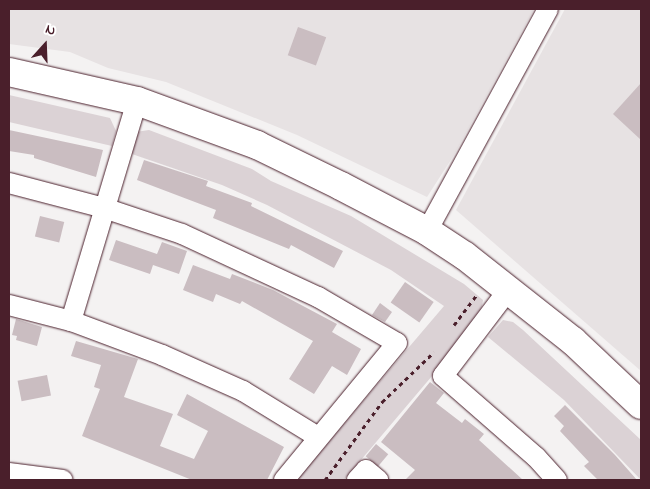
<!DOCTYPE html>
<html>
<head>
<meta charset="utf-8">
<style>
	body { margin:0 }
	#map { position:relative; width:650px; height:489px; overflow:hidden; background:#f4f2f2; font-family:"Indie Flower",sans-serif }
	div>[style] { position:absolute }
	.built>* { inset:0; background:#e7e2e3 }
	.green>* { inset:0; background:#dbd2d5 }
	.building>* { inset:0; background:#cabdc1; transform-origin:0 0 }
	.path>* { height:3px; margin-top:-1.5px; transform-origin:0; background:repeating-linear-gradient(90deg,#4a1f2b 0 4px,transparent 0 8px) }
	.roads { filter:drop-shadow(0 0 1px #4a1f2b) drop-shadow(0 0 1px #4a1f2b) }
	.street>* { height:20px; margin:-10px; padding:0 10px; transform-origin:10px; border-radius:10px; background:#fff }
	.secondary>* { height:28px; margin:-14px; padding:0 14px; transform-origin:14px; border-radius:14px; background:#fff }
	span { translate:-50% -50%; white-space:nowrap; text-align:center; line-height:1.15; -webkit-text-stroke:5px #fff; paint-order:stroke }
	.frame { position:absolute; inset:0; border:10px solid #4a1f2b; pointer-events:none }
	.north { position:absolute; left:20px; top:20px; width:50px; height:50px; -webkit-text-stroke:4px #fff; paint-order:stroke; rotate:20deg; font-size:14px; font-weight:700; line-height:20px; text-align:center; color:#4a1f2b }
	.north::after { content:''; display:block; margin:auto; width:18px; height:22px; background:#4a1f2b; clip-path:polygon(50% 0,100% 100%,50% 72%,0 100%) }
</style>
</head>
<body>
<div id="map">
	<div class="built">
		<div style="clip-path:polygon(9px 9px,534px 9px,454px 155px,427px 197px,297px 135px,166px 82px,108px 68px,70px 52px,9px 44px)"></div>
		<div style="clip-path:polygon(565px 9px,641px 9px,641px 371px,456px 210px)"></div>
	</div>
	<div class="green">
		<div style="clip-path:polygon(9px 95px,110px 118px,116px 131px,112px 146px,9px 122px)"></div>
		<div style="clip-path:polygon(149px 130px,252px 169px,271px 181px,351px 216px,464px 284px,483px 300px,481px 312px,432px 376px,344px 480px,296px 480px,444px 306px,391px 270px,267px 205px,222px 185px,129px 153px,136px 132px)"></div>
		<div style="clip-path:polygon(503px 320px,513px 322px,523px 330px,641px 440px,641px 480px,564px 400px,488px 337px)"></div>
	</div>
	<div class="building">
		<div style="left:298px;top:27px;width:30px;height:30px;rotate:20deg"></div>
		<div style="clip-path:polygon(641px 83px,641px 140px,613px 114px)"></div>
		<div style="clip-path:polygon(9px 130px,103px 150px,96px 177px,34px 158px,34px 155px,9px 151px)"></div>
		<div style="clip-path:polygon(144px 160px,208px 181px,206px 186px,252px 203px,251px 206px,343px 251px,334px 268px,291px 245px,289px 249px,213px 218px,216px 210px,137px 180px)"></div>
		<div style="left:40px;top:216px;width:25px;height:21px;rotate:14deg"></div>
		<div style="clip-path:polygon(116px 240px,157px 254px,162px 242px,187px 251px,179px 274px,153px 265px,150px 274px,109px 260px)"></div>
		<div style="clip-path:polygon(193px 265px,230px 279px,232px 274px,273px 290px,337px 324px,332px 332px,361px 349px,347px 375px,332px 366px,314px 394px,289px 379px,313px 341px,242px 301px,240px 304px,216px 294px,213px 302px,183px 290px)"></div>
		<div style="left:405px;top:282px;width:35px;height:25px;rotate:35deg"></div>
		<div style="clip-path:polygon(380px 303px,392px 312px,385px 322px,372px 315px)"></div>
		<div style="clip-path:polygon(16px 319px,42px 327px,37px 346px,16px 340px,17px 336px,12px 335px)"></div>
		<div style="clip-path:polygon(76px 341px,138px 359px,124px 397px,173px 414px,160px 446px,194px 459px,208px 431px,177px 415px,187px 394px,284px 447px,267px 480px,192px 480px,82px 436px,100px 389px,94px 387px,101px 365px,71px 356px)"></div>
		<div style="left:47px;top:375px;width:21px;height:30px;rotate:79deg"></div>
		<div style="clip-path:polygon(430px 382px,444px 393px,436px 403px,462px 423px,465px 419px,484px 434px,479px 440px,523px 480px,405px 480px,415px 470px,381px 442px)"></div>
		<div style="clip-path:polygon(565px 405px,615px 455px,637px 480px,598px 480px,584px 466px,589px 462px,560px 431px,564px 426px,554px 416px)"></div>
		<div style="left:376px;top:444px;width:16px;height:16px;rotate:40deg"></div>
	</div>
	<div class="path">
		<div style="left:454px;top:325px;width:39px;rotate:-53deg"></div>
		<div style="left:325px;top:480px;width:97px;rotate:-53.8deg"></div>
		<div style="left:382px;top:402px;width:72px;rotate:-43.9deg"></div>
	</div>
	<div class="roads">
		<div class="street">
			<div style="left:9px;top:183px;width:98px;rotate:14.7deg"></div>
			<div style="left:104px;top:208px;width:82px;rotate:18.4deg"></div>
			<div style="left:182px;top:234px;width:150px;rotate:24.9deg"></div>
			<div style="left:318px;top:297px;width:91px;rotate:30.2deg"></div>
			<div style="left:397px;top:343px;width:178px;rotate:129.5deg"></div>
			<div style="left:427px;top:231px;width:253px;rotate:-61.4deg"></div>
			<div style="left:509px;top:289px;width:109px;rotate:127.2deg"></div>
			<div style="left:443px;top:376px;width:123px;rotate:41.1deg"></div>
			<div style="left:536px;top:457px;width:31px;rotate:48deg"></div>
			<div style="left:9px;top:305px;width:64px;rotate:14.5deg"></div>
			<div style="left:71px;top:321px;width:97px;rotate:20.5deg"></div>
			<div style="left:162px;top:355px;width:89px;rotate:24deg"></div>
			<div style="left:243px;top:391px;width:88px;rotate:31.5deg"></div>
			<div style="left:71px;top:321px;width:230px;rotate:-73.3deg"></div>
			<div style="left:9px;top:473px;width:54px;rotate:7.4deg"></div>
			<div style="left:357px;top:480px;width:13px;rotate:-48deg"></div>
			<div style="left:366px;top:470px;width:16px;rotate:40deg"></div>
		</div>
		<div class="secondary">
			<div style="left:9px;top:72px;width:131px;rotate:12.8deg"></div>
			<div style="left:137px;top:101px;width:128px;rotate:20.1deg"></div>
			<div style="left:257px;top:145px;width:93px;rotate:26deg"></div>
			<div style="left:341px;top:186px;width:97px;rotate:27.6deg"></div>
			<div style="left:427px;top:231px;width:45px;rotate:33.3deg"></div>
			<div style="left:465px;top:256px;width:137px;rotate:38.2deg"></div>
			<div style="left:573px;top:341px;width:93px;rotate:43.3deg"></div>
		</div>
	</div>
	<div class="frame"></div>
	<div class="north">N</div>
</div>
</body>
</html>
